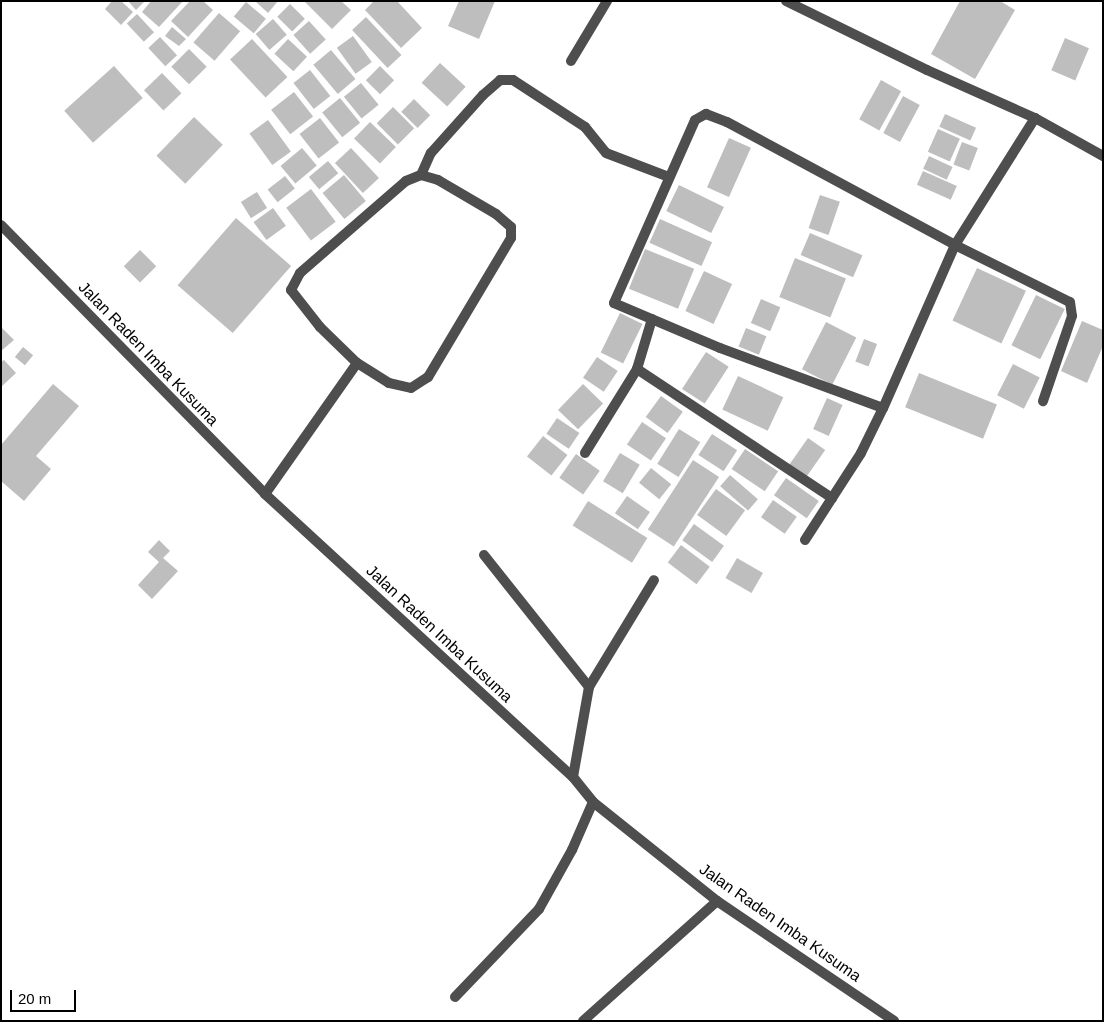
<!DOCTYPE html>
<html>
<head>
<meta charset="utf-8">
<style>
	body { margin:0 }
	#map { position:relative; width:1104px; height:1022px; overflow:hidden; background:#fff; font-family:Arial,sans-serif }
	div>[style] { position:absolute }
	.building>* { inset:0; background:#bebebe; transform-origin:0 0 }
	.service>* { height:10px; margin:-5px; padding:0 5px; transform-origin:5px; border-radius:5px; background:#4e4e4e }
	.minor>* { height:10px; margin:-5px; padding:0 5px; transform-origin:5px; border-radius:5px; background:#4e4e4e }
	.tertiary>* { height:10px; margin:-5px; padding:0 5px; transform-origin:5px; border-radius:5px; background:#4e4e4e }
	span { translate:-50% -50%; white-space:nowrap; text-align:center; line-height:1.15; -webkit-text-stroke:4px #fff; paint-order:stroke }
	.street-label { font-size:16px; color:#000 }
	.frame { position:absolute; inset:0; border:2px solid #000; pointer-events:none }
	.scale { position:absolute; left:10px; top:990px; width:66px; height:22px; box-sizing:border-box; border:2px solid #000; border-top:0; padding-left:6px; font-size:15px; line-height:18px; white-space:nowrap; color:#000; -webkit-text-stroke:4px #fff; paint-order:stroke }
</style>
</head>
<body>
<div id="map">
	<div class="building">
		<div style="clip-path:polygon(112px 1px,121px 1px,133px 12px,121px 25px,105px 9px)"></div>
		<div style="clip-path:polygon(128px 1px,145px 1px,136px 10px)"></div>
		<div style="clip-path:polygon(151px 1px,183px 1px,159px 27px,142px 12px)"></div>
		<div style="clip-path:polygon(190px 1px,203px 1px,213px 10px,188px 37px,171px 21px)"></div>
		<div style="clip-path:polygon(255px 1px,278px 1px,268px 13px)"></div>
		<div style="clip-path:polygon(304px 1px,341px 1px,351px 10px,332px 29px)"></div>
		<div style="clip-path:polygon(374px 1px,397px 1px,422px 28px,401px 48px,365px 10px)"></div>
		<div style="clip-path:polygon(459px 1px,495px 1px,479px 39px,448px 26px)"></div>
		<div style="clip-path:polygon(960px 1px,1000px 1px,1015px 10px,975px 79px,931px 54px)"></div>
		<div style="left:246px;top:2px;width:26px;height:19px;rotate:40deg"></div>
		<div style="left:290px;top:4px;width:21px;height:18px;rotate:45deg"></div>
		<div style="left:219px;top:13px;width:28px;height:39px;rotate:41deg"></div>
		<div style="left:137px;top:14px;width:25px;height:14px;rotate:47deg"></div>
		<div style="left:366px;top:17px;width:52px;height:19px;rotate:47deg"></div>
		<div style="left:273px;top:19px;width:21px;height:23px;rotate:49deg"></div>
		<div style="left:309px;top:21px;width:25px;height:21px;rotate:48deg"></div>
		<div style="clip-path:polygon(172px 27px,186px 39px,179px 46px,165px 36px)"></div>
		<div style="left:353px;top:36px;width:32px;height:20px;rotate:54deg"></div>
		<div style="left:160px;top:37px;width:25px;height:16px;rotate:47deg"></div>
		<div style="left:1065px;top:38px;width:26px;height:35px;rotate:23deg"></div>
		<div style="left:252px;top:39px;width:52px;height:30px;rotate:47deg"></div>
		<div style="left:288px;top:39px;width:26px;height:20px;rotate:43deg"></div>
		<div style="left:189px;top:49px;width:25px;height:25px;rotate:45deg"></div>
		<div style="left:331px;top:50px;width:38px;height:23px;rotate:50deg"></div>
		<div style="left:440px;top:63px;width:35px;height:27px;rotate:43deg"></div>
		<div style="left:114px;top:66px;width:43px;height:67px;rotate:48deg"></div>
		<div style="left:380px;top:66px;width:20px;height:20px;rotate:45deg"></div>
		<div style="left:310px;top:70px;width:33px;height:21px;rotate:52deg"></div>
		<div style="left:162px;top:73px;width:28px;height:25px;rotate:46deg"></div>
		<div style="left:881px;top:80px;width:23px;height:45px;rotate:29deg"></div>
		<div style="left:361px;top:83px;width:28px;height:22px;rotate:51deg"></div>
		<div style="left:294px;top:92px;width:31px;height:29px;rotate:52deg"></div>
		<div style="left:903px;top:96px;width:19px;height:42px;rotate:28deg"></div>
		<div style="left:340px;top:98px;width:32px;height:23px;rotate:51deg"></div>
		<div style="left:414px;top:99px;width:23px;height:18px;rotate:45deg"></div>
		<div style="left:393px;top:107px;width:30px;height:23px;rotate:45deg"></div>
		<div style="left:945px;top:114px;width:34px;height:14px;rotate:24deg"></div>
		<div style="left:194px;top:117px;width:40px;height:54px;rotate:44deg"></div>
		<div style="left:320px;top:118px;width:31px;height:26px;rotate:52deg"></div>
		<div style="left:268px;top:120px;width:39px;height:23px;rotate:54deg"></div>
		<div style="left:370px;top:122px;width:36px;height:23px;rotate:44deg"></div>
		<div style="left:938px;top:129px;width:24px;height:25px;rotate:24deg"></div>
		<div style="left:729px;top:138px;width:24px;height:54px;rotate:24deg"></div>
		<div style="left:962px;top:142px;width:17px;height:24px;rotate:21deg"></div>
		<div style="left:302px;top:148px;width:23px;height:28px;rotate:50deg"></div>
		<div style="left:351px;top:148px;width:41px;height:22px;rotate:47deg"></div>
		<div style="left:929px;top:156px;width:26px;height:14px;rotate:25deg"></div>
		<div style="left:328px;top:161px;width:16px;height:25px;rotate:50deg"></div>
		<div style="left:923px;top:171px;width:37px;height:15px;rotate:24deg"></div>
		<div style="left:344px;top:175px;width:34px;height:28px;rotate:50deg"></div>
		<div style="left:285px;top:176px;width:16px;height:22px;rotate:52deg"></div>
		<div style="left:679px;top:185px;width:50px;height:29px;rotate:26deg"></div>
		<div style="left:311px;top:189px;width:41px;height:31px;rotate:53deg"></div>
		<div style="left:257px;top:192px;width:19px;height:19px;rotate:58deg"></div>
		<div style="left:820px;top:195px;width:21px;height:35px;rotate:19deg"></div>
		<div style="left:273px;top:208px;width:22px;height:24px;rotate:54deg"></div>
		<div style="left:236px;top:218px;width:73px;height:89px;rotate:41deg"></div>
		<div style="left:660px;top:219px;width:57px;height:26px;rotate:24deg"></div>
		<div style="left:810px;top:233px;width:57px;height:24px;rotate:23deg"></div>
		<div style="left:645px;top:249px;width:53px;height:43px;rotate:22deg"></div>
		<div style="left:140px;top:250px;width:23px;height:23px;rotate:45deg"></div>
		<div style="left:795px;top:258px;width:55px;height:42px;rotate:22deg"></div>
		<div style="left:977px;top:268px;width:54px;height:58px;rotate:25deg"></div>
		<div style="left:704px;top:271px;width:31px;height:44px;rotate:25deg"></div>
		<div style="left:1036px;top:295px;width:32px;height:56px;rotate:26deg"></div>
		<div style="left:761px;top:299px;width:21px;height:26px;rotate:23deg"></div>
		<div style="left:620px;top:313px;width:25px;height:44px;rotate:26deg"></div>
		<div style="clip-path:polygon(1082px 321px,1103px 330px,1103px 346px,1087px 383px,1061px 371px)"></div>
		<div style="left:826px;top:322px;width:34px;height:53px;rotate:27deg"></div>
		<div style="clip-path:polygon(1px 327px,14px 340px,1px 351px)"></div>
		<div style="left:746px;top:328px;width:22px;height:20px;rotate:22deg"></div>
		<div style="left:864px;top:339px;width:14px;height:24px;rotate:21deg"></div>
		<div style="left:23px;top:347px;width:13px;height:13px;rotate:39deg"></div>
		<div style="left:706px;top:352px;width:27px;height:44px;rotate:33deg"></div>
		<div style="left:597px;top:357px;width:25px;height:25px;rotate:34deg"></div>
		<div style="clip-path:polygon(4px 360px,16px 373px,1px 387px,1px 362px)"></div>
		<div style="left:1013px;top:364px;width:30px;height:35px;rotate:27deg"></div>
		<div style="left:919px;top:373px;width:84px;height:37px;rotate:22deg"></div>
		<div style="left:738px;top:376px;width:50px;height:37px;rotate:25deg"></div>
		<div style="clip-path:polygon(53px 384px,79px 406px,36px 456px,51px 469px,24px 501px,1px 481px,1px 445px)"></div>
		<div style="left:583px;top:384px;width:28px;height:36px;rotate:44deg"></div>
		<div style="left:661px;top:396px;width:27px;height:26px;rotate:36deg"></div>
		<div style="left:827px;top:398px;width:17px;height:34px;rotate:24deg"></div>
		<div style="left:557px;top:418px;width:27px;height:19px;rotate:34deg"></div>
		<div style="left:642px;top:422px;width:29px;height:27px;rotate:34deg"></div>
		<div style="left:679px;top:429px;width:25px;height:41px;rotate:32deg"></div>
		<div style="left:712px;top:434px;width:30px;height:25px;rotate:33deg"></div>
		<div style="left:543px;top:436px;width:31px;height:26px;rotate:38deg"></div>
		<div style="left:808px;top:438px;width:21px;height:33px;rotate:35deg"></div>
		<div style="left:745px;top:449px;width:40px;height:24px;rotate:34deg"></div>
		<div style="left:620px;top:453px;width:23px;height:33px;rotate:31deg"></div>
		<div style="left:576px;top:454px;width:29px;height:29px;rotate:35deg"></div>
		<div style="left:693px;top:460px;width:31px;height:83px;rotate:33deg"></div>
		<div style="left:651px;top:468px;width:26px;height:19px;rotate:39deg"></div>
		<div style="left:730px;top:475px;width:37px;height:15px;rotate:41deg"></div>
		<div style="left:786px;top:478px;width:40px;height:21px;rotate:35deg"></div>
		<div style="left:716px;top:489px;width:36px;height:32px;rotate:36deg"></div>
		<div style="left:627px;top:496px;width:28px;height:21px;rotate:35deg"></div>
		<div style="left:773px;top:500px;width:29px;height:21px;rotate:35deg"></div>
		<div style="left:588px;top:501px;width:70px;height:29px;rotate:32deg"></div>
		<div style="left:694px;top:524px;width:37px;height:20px;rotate:36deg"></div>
		<div style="clip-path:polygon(159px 540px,170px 551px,163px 558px,178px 571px,152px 599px,138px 585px,159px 562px,148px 552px)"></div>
		<div style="left:681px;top:545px;width:36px;height:22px;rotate:37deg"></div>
		<div style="left:737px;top:558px;width:30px;height:23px;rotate:30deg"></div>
	</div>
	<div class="service">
		<div style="left:484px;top:555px;width:169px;rotate:51.5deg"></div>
		<div style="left:589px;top:687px;width:91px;rotate:100.1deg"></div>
		<div style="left:589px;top:687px;width:125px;rotate:-58.7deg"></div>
		<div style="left:455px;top:997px;width:122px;rotate:-46.3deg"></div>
		<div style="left:539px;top:909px;width:68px;rotate:-60.8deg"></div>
		<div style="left:572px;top:850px;width:52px;rotate:-66.4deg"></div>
		<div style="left:583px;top:1021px;width:180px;rotate:-41.8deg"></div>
	</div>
	<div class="minor">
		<div style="left:786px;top:1px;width:157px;rotate:26.1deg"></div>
		<div style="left:927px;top:70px;width:118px;rotate:24deg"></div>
		<div style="left:1035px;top:118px;width:78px;rotate:29.2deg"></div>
		<div style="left:571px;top:61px;width:70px;rotate:-59deg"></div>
		<div style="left:1035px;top:118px;width:150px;rotate:122.2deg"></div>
		<div style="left:955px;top:245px;width:178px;rotate:113.8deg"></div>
		<div style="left:883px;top:408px;width:174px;rotate:-159.8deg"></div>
		<div style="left:720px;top:348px;width:115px;rotate:-157deg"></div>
		<div style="left:614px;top:303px;width:200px;rotate:-66.1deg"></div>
		<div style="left:695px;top:120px;width:13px;rotate:-29deg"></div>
		<div style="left:706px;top:114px;width:22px;rotate:21deg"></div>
		<div style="left:727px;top:122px;width:259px;rotate:28.3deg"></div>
		<div style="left:955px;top:245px;width:128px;rotate:26.4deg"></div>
		<div style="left:1070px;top:302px;width:14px;rotate:82deg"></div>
		<div style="left:1072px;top:316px;width:90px;rotate:108.8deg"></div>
		<div style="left:421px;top:175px;width:18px;rotate:16deg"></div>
		<div style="left:438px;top:180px;width:67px;rotate:30.4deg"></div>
		<div style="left:496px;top:214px;width:20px;rotate:41deg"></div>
		<div style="left:511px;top:227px;width:11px;rotate:90deg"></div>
		<div style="left:511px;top:238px;width:162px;rotate:120.8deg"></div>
		<div style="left:428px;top:377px;width:20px;rotate:147deg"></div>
		<div style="left:411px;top:388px;width:23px;rotate:-167deg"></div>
		<div style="left:389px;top:383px;width:38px;rotate:-148deg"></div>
		<div style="left:357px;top:363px;width:52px;rotate:-135.8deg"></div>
		<div style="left:320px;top:327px;width:47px;rotate:-128.1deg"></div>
		<div style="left:291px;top:290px;width:19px;rotate:-62deg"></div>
		<div style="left:300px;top:273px;width:140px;rotate:-41deg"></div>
		<div style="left:406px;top:181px;width:16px;rotate:-22deg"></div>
		<div style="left:421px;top:175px;width:24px;rotate:-66deg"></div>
		<div style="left:431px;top:153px;width:78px;rotate:-48.1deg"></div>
		<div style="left:483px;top:95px;width:23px;rotate:-41deg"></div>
		<div style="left:500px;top:80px;width:13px"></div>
		<div style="left:513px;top:80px;width:86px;rotate:33.1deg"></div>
		<div style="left:585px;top:127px;width:33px;rotate:51deg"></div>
		<div style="left:606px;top:153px;width:67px;rotate:20.9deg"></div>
		<div style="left:652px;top:319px;width:52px;rotate:106.7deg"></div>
		<div style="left:637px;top:369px;width:234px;rotate:33.5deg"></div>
		<div style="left:585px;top:453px;width:99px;rotate:-58.2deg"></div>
		<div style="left:265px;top:494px;width:160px;rotate:-54.9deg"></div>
		<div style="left:805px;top:540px;width:103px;rotate:-57.2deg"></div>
		<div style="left:861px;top:453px;width:50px;rotate:-63.9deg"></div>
	</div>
	<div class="tertiary">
		<div style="left:1px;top:225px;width:377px;rotate:45.5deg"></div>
		<div style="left:265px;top:494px;width:418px;rotate:42.6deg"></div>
		<div style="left:573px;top:777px;width:32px;rotate:51deg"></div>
		<div style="left:593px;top:802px;width:159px;rotate:38.6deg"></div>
		<div style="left:717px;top:901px;width:214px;rotate:34.1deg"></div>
	</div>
	<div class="street-label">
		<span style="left:148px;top:354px;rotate:46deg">Jalan Raden Imba Kusuma</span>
		<span style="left:439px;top:634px;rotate:43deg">Jalan Raden Imba Kusuma</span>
		<span style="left:780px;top:923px;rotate:35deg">Jalan Raden Imba Kusuma</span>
	</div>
	<div class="frame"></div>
	<div class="scale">20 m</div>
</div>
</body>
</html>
